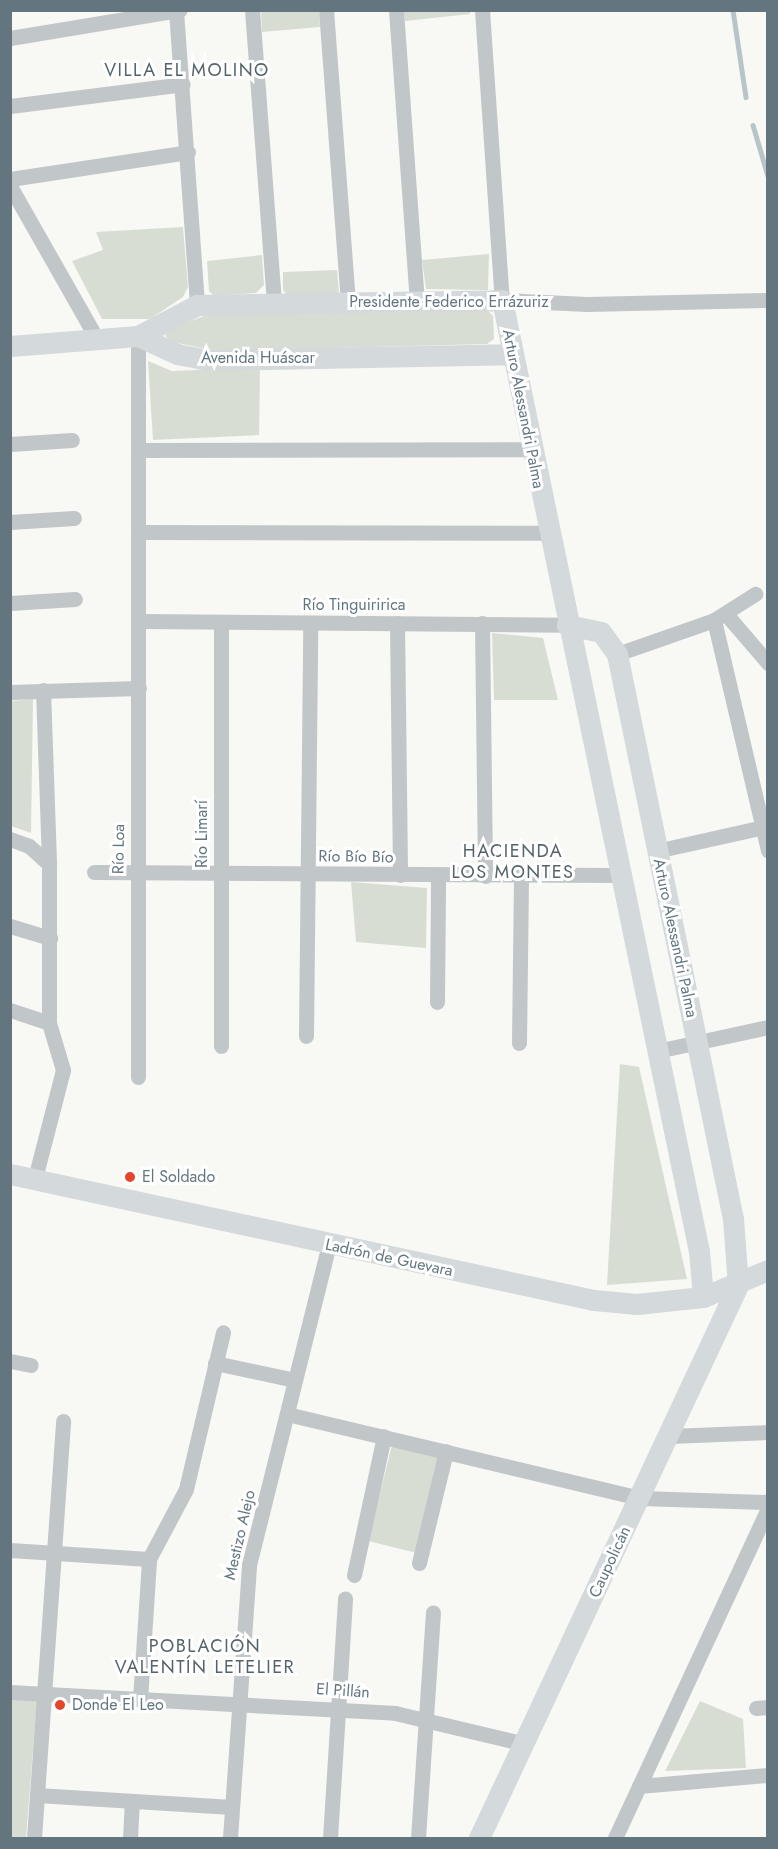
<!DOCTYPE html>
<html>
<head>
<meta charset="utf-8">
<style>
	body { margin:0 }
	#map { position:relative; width:778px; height:1849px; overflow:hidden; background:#f8f8f5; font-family:Jost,sans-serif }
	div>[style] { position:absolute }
	.green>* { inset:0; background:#d8ddd4; transform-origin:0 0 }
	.stream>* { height:4.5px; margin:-2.25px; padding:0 2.25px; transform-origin:2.25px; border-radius:2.25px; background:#b7c5c8 }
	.street>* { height:15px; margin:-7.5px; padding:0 7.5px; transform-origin:7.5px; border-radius:7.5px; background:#c1c6c9 }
	.secondary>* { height:21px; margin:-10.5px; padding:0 10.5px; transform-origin:10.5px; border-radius:10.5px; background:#d4d9dc }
	.dots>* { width:16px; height:16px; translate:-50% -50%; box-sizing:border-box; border:3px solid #fff; border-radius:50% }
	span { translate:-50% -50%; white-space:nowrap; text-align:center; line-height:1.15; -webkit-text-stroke:6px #fff; paint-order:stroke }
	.street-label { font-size:16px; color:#637680 }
	.poi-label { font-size:16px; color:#637680 }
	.left { translate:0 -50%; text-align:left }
	.neighbourhood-label { font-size:18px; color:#55636b; letter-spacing:1.5px }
	.frame { position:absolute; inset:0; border:12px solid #637680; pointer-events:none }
</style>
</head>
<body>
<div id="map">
	<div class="green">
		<div style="clip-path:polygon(261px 11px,319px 11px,320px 27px,262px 32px)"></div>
		<div style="clip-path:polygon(404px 11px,470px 11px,470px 14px,405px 21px)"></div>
		<div style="clip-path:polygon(183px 227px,188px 287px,183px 297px,150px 319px,102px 319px,72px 261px,103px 250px,96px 232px)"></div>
		<div style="clip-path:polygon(489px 254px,488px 290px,426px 289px,422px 260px)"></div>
		<div style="clip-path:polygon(262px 255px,264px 285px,256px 293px,214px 296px,209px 291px,207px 261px)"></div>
		<div style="clip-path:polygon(337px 270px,339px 293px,287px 295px,283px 290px,283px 272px)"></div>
		<div style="clip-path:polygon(485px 308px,493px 316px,494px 339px,487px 344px,217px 351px,172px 342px,165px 336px,168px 330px,209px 314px)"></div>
		<div style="clip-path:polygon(148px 361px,172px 371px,260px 367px,259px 435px,153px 440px)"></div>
		<div style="clip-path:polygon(492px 633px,543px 638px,558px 700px,494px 700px)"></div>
		<div style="clip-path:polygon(33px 699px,31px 833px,11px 826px,10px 701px)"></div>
		<div style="clip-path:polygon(351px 882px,427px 888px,426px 948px,356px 942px)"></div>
		<div style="clip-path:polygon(620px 1064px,639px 1067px,687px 1279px,607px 1285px)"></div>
		<div style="left:393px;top:1441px;width:49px;height:103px;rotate:14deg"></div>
		<div style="clip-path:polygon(10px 1699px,37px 1700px,26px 1838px,11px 1838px)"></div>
		<div style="clip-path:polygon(700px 1701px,743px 1719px,746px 1768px,665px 1771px)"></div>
	</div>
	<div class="stream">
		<div style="left:733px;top:10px;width:88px;rotate:81.5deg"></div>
		<div style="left:753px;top:125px;width:53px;rotate:73.6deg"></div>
	</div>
	<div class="street">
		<div style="left:252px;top:10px;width:294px;rotate:85.7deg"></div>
		<div style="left:326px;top:10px;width:292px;rotate:85.7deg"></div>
		<div style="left:396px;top:10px;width:291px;rotate:85.9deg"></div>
		<div style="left:482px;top:10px;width:291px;rotate:86.1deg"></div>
		<div style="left:502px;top:300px;width:85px;rotate:2.7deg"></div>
		<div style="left:587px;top:304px;width:181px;rotate:-1.3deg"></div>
		<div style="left:176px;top:11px;width:295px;rotate:85.9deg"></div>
		<div style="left:10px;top:38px;width:172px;rotate:-9.4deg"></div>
		<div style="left:10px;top:106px;width:174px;rotate:-7.2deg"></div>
		<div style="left:10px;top:179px;width:180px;rotate:-8.6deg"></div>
		<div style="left:10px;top:186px;width:176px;rotate:60.4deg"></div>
		<div style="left:138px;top:336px;width:741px;rotate:90deg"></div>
		<div style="left:10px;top:444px;width:62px;rotate:-3.7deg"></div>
		<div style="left:141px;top:450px;width:389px;rotate:-0.1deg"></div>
		<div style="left:10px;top:522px;width:64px;rotate:-3.6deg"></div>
		<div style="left:141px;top:532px;width:408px;rotate:0.1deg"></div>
		<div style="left:10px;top:603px;width:65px;rotate:-3.5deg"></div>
		<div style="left:726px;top:614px;width:65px;rotate:49.4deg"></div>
		<div style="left:714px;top:620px;width:237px;rotate:76.8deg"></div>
		<div style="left:140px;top:621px;width:427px;rotate:0.5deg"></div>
		<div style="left:221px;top:622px;width:424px;rotate:90deg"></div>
		<div style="left:397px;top:623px;width:252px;rotate:89.3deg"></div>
		<div style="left:482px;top:623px;width:253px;rotate:89.3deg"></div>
		<div style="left:617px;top:654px;width:103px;rotate:-19.3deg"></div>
		<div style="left:714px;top:620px;width:49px;rotate:-32.4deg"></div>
		<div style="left:43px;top:690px;width:174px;rotate:88deg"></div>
		<div style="left:10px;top:692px;width:129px;rotate:-1.8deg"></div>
		<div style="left:10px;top:839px;width:20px;rotate:20deg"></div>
		<div style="left:29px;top:846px;width:27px;rotate:42deg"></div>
		<div style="left:49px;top:864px;width:159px;rotate:90deg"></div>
		<div style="left:49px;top:1023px;width:49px;rotate:73.4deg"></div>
		<div style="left:63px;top:1070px;width:112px;rotate:104.5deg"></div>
		<div style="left:656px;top:851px;width:115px;rotate:-12.6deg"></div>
		<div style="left:94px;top:872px;width:524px;rotate:0.33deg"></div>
		<div style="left:10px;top:926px;width:42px;rotate:16.7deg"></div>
		<div style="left:437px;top:1002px;width:127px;rotate:-89.5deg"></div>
		<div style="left:10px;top:1010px;width:41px;rotate:18.4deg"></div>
		<div style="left:306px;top:1036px;width:413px;rotate:-89.4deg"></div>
		<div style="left:519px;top:1043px;width:167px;rotate:-89.3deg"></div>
		<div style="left:657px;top:1051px;width:114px;rotate:-12.2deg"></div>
		<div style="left:10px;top:1361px;width:21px;rotate:11deg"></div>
		<div style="left:215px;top:1363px;width:82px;rotate:12deg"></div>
		<div style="left:287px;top:1414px;width:363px;rotate:13.4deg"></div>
		<div style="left:640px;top:1498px;width:128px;rotate:1.8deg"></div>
		<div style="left:670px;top:1436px;width:98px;rotate:-2.3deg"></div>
		<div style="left:10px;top:1550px;width:139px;rotate:3.7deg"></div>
		<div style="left:419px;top:1563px;width:115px;rotate:-76.4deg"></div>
		<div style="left:354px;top:1575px;width:142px;rotate:-77.8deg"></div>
		<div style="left:10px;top:1692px;width:386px;rotate:3.1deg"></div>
		<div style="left:395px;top:1713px;width:134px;rotate:13.4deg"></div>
		<div style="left:140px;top:1700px;width:141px;rotate:-86.3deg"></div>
		<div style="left:149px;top:1559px;width:79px;rotate:-62.1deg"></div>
		<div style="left:186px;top:1489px;width:161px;rotate:-76.7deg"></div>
		<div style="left:756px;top:1708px;width:12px;rotate:-5deg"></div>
		<div style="left:639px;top:1786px;width:129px;rotate:-4.9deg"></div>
		<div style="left:37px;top:1795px;width:195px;rotate:3.5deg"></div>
		<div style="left:34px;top:1838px;width:418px;rotate:-86deg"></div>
		<div style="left:130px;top:1838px;width:37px;rotate:-87deg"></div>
		<div style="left:230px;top:1838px;width:274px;rotate:-86deg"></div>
		<div style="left:249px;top:1565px;width:330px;rotate:-76deg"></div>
		<div style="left:330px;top:1838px;width:240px;rotate:-86.4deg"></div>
		<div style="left:418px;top:1838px;width:226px;rotate:-86.2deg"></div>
		<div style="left:615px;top:1838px;width:364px;rotate:-65.1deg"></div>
	</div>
	<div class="secondary">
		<div style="left:138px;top:336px;width:67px;rotate:-27.7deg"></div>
		<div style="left:197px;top:305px;width:305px;rotate:-0.9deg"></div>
		<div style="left:502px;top:300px;width:971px;rotate:78.3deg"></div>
		<div style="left:699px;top:1251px;width:46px;rotate:85deg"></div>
		<div style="left:10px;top:346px;width:128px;rotate:-4.5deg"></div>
		<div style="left:138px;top:336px;width:43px;rotate:24.8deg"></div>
		<div style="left:177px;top:354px;width:33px;rotate:11deg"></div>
		<div style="left:209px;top:360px;width:303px;rotate:-1.1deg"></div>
		<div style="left:10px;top:1174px;width:597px;rotate:12.18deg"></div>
		<div style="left:594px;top:1300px;width:43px;rotate:5.3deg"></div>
		<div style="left:637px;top:1304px;width:66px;rotate:-6.1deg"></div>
		<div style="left:703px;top:1297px;width:70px;rotate:-22.6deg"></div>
		<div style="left:479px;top:1838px;width:611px;rotate:-64.9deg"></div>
		<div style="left:738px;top:1285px;width:66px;rotate:-94.3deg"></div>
		<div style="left:733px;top:1219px;width:577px;rotate:-101.6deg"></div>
		<div style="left:617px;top:654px;width:27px;rotate:-126deg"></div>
		<div style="left:601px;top:632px;width:35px;rotate:-168deg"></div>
	</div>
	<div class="dots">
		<div style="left:130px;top:1177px;background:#e3462b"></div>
		<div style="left:60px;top:1705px;background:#e3462b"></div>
	</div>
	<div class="street-label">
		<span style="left:449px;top:302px">Presidente Federico Errázuriz</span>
		<span style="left:258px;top:358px">Avenida Huáscar</span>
		<span style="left:523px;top:409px;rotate:79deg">Arturo Alessandri Palma</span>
		<span style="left:354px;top:605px">Río Tinguiririca</span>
		<span style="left:202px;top:834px;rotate:-90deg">Río Limarí</span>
		<span style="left:119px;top:849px;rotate:-89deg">Río Loa</span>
		<span style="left:356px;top:857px;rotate:1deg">Río Bío Bío</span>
		<span style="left:675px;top:938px;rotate:78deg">Arturo Alessandri Palma</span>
		<span style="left:389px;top:1258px;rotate:12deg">Ladrón de Guevara</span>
		<span style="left:240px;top:1535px;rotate:-77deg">Mestizo Alejo</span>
		<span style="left:610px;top:1562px;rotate:-65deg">Caupolicán</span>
		<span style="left:343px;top:1691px;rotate:4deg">El Pillán</span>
	</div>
	<div class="poi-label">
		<span class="left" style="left:142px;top:1177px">El Soldado</span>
		<span class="left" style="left:72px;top:1705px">Donde El Leo</span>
	</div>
	<div class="neighbourhood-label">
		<span style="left:187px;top:70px">VILLA EL MOLINO</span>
		<span style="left:513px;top:862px">HACIENDA<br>LOS MONTES</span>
		<span style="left:205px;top:1657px">POBLACIÓN<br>VALENTÍN LETELIER</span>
	</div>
	<div class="frame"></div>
</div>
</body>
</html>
